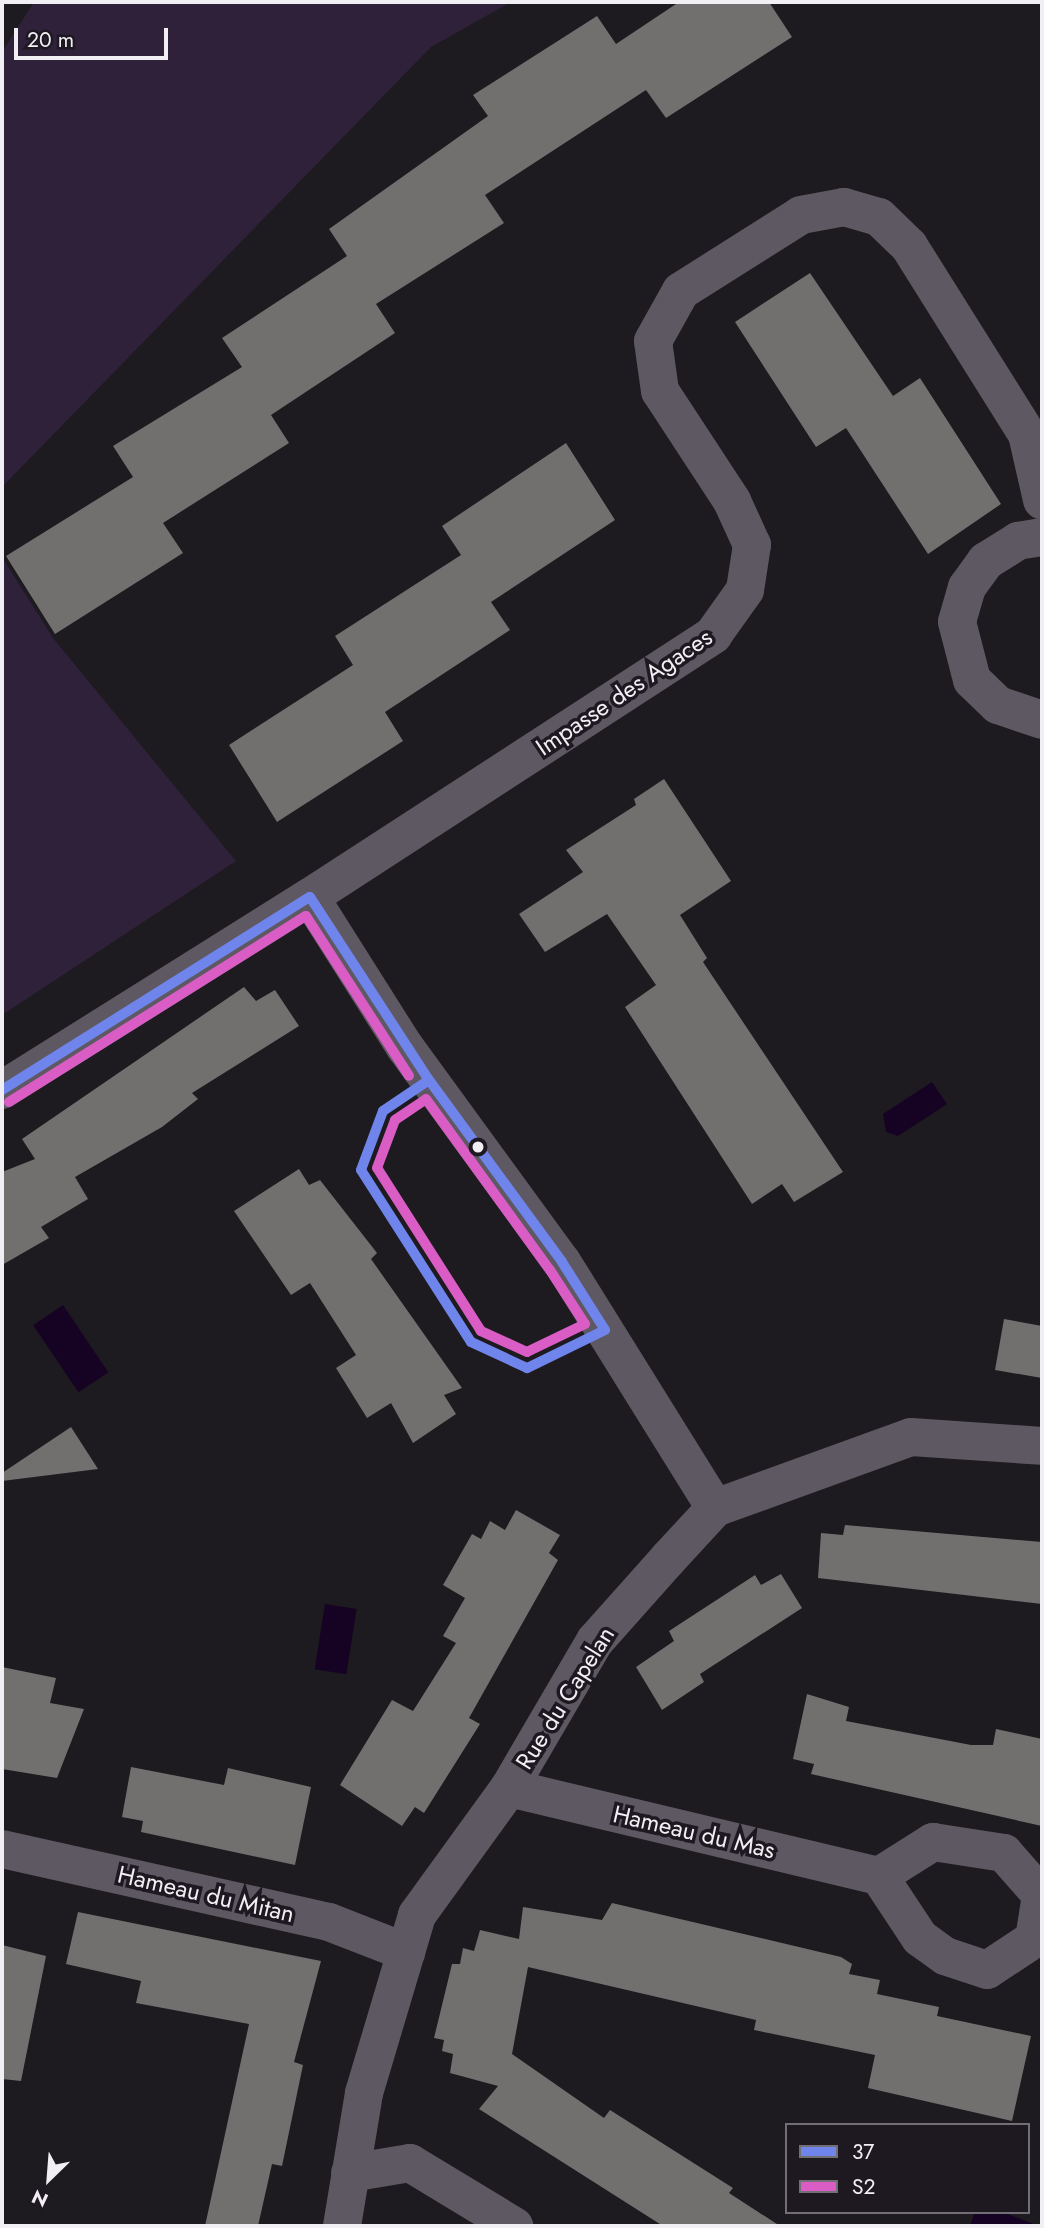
<!DOCTYPE html>
<html>
<head>
<meta charset="utf-8">
<style>
	body { margin:0 }
	#map { position:relative; width:1044px; height:2228px; overflow:hidden; background:#1d1b1f; font-family:Jost,sans-serif }
	div>[style] { position:absolute }
	.green>* { inset:0; background:#2f213a }
	.water>* { inset:0; background:#160223; transform-origin:0 0 }
	.building>* { inset:0; background:#726f6f }
	.minor>* { height:38px; margin:-19px; padding:0 19px; transform-origin:19px; border-radius:19px; background:#5e5863 }
	.bus-1>* { height:10px; margin:-5px; padding:0 5px; transform-origin:5px; border-radius:5px; background:#7085ec }
	.bus-2>* { height:10px; margin:-5px; padding:0 5px; transform-origin:5px; border-radius:5px; background:#da5dc5 }
	.dots>* { width:19px; height:19px; translate:-50% -50%; box-sizing:border-box; border:4px solid #1e1921; border-radius:50% }
	span { translate:-50% -50%; white-space:nowrap; text-align:center; line-height:1.15; -webkit-text-stroke:7px #1e1921; paint-order:stroke }
	.street-label { font-size:24px; color:#f1eef4 }
	.frame { position:absolute; inset:0; border:4px solid #f1eef4; pointer-events:none }
	.legend { position:absolute; left:785px; top:2123px; width:245px; height:91px; box-sizing:border-box; background:#1e1921; border:2px solid #726e75; margin:0; padding:9px 12px; list-style:none; font-size:21px; color:#f1eef4 }
	.legend li { display:flex; align-items:center; gap:14px; height:35px }
	.legend b { width:35px; border:2px solid #726e75 }
	.north { position:absolute; left:14px; top:2144px; width:70px; height:70px; -webkit-text-stroke:5px #1e1921; paint-order:stroke; rotate:205deg; font-size:19px; font-weight:700; line-height:28px; text-align:center; color:#f1eef4 }
	.north::after { content:''; display:block; margin:auto; width:24px; height:32px; background:#f1eef4; clip-path:polygon(50% 0,100% 100%,50% 72%,0 100%) }
	.scale { position:absolute; left:14px; top:28px; width:154px; height:32px; box-sizing:border-box; border:4px solid #f1eef4; border-top:0; padding-left:9px; font-size:21px; line-height:24px; white-space:nowrap; color:#f1eef4; -webkit-text-stroke:5px #1e1921; paint-order:stroke }
</style>
</head>
<body>
<div id="map">
	<div class="green">
		<div style="clip-path:polygon(34px 2px,511px 2px,431px 47px,2px 487px,2px 52px)"></div>
		<div style="clip-path:polygon(2px 557px,53px 638px,236px 861px,2px 1015px)"></div>
	</div>
	<div class="water">
		<div style="clip-path:polygon(932px 1082px,947px 1104px,898px 1136px,886px 1132px,883px 1114px)"></div>
		<div style="left:63px;top:1305px;width:81px;height:36px;rotate:56deg"></div>
		<div style="left:325px;top:1604px;width:32px;height:66px;rotate:9deg"></div>
		<div style="clip-path:polygon(975px 2212px,1002px 2212px,1039px 2226px,970px 2226px)"></div>
	</div>
	<div class="building">
		<div style="clip-path:polygon(679px 2px,769px 2px,792px 37px,666px 118px,646px 90px,485px 195px,504px 223px,376px 304px,395px 333px,271px 415px,289px 443px,163px 523px,183px 553px,55px 634px,6px 556px,133px 477px,113px 446px,242px 367px,222px 338px,347px 256px,329px 229px,488px 116px,473px 95px,597px 16px,616px 44px)"></div>
		<div style="clip-path:polygon(810px 273px,893px 396px,920px 378px,1001px 504px,928px 554px,846px 428px,816px 447px,735px 322px)"></div>
		<div style="clip-path:polygon(566px 443px,615px 520px,491px 602px,510px 630px,385px 712px,403px 741px,277px 822px,229px 745px,353px 665px,335px 636px,461px 555px,442px 526px)"></div>
		<div style="clip-path:polygon(664px 779px,731px 881px,680px 915px,707px 958px,703px 962px,843px 1172px,794px 1202px,782px 1184px,752px 1204px,625px 1007px,656px 985px,607px 914px,545px 952px,519px 914px,583px 872px,566px 850px,636px 805px,634px 799px)"></div>
		<div style="clip-path:polygon(244px 987px,256px 1001px,275px 990px,299px 1026px,192px 1093px,198px 1099px,162px 1127px,75px 1177px,88px 1199px,41px 1227px,49px 1238px,2px 1265px,2px 1172px,35px 1159px,22px 1139px)"></div>
		<div style="clip-path:polygon(299px 1169px,309px 1185px,320px 1180px,377px 1253px,371px 1259px,462px 1388px,444px 1395px,456px 1414px,413px 1443px,391px 1403px,367px 1418px,336px 1368px,356px 1355px,310px 1283px,291px 1295px,234px 1211px)"></div>
		<div style="clip-path:polygon(1004px 1319px,1042px 1326px,1042px 1378px,995px 1370px)"></div>
		<div style="clip-path:polygon(71px 1427px,98px 1469px,2px 1481px,2px 1473px)"></div>
		<div style="clip-path:polygon(516px 1510px,560px 1535px,549px 1553px,558px 1560px,469px 1718px,480px 1724px,424px 1813px,415px 1807px,402px 1826px,340px 1785px,392px 1700px,413px 1711px,456px 1643px,443px 1636px,465px 1598px,443px 1585px,472px 1534px,481px 1539px,490px 1521px,505px 1530px)"></div>
		<div style="clip-path:polygon(845px 1525px,1042px 1542px,1042px 1604px,818px 1578px,821px 1533px,843px 1535px)"></div>
		<div style="clip-path:polygon(781px 1574px,802px 1608px,700px 1674px,704px 1682px,662px 1710px,636px 1667px,674px 1641px,669px 1631px,755px 1575px,761px 1585px)"></div>
		<div style="clip-path:polygon(2px 1667px,56px 1678px,50px 1703px,84px 1709px,57px 1778px,2px 1769px)"></div>
		<div style="clip-path:polygon(807px 1694px,849px 1707px,846px 1721px,971px 1745px,993px 1745px,996px 1729px,1042px 1739px,1042px 1826px,811px 1774px,814px 1764px,793px 1759px)"></div>
		<div style="clip-path:polygon(131px 1767px,224px 1785px,228px 1768px,311px 1787px,295px 1865px,141px 1832px,143px 1821px,122px 1817px)"></div>
		<div style="clip-path:polygon(612px 1903px,841px 1957px,852px 1964px,849px 1974px,880px 1980px,877px 1994px,939px 2007px,937px 2016px,1031px 2036px,1012px 2121px,868px 2088px,875px 2055px,754px 2030px,756px 2020px,528px 1967px,512px 2054px,604px 2118px,610px 2110px,733px 2188px,729px 2193px,780px 2226px,663px 2226px,479px 2109px,498px 2086px,450px 2073px,453px 2054px,442px 2051px,444px 2040px,434px 2038px,452px 1964px,460px 1964px,463px 1948px,474px 1951px,480px 1930px,519px 1939px,523px 1907px,602px 1920px)"></div>
		<div style="clip-path:polygon(78px 1912px,321px 1961px,294px 2062px,303px 2065px,282px 2166px,272px 2164px,258px 2226px,205px 2226px,249px 2024px,136px 2003px,141px 1981px,66px 1964px)"></div>
		<div style="clip-path:polygon(2px 1945px,46px 1956px,21px 2081px,2px 2079px)"></div>
	</div>
	<div class="minor">
		<div style="left:1042px;top:537px;width:24px;rotate:171deg"></div>
		<div style="left:1018px;top:541px;width:38px;rotate:148deg"></div>
		<div style="left:986px;top:561px;width:32px;rotate:126deg"></div>
		<div style="left:967px;top:587px;width:36px;rotate:106deg"></div>
		<div style="left:957px;top:622px;width:60px;rotate:75.5deg"></div>
		<div style="left:972px;top:680px;width:36px;rotate:44deg"></div>
		<div style="left:998px;top:705px;width:46px;rotate:18.8deg"></div>
		<div style="left:310px;top:897px;width:481px;rotate:-33deg"></div>
		<div style="left:713px;top:635px;width:55px;rotate:-54.6deg"></div>
		<div style="left:745px;top:590px;width:46px;rotate:-81.2deg"></div>
		<div style="left:752px;top:545px;width:48px;rotate:-114.4deg"></div>
		<div style="left:732px;top:501px;width:131px;rotate:-123.2deg"></div>
		<div style="left:660px;top:391px;width:50px;rotate:-98deg"></div>
		<div style="left:653px;top:341px;width:57px;rotate:-60.8deg"></div>
		<div style="left:681px;top:291px;width:142px;rotate:-32.3deg"></div>
		<div style="left:801px;top:215px;width:44px;rotate:-10.5deg"></div>
		<div style="left:844px;top:207px;width:36px;rotate:16deg"></div>
		<div style="left:879px;top:217px;width:42px;rotate:44deg"></div>
		<div style="left:909px;top:246px;width:222px;rotate:57.9deg"></div>
		<div style="left:1027px;top:434px;width:68px;rotate:77.2deg"></div>
		<div style="left:2px;top:1090px;width:363px;rotate:-32.1deg"></div>
		<div style="left:310px;top:897px;width:178px;rotate:57.7deg"></div>
		<div style="left:405px;top:1047px;width:266px;rotate:53.9deg"></div>
		<div style="left:562px;top:1262px;width:290px;rotate:58.1deg"></div>
		<div style="left:509px;top:1788px;width:380px;rotate:13.4deg"></div>
		<div style="left:879px;top:1876px;width:64px;rotate:-32.2deg"></div>
		<div style="left:933px;top:1842px;width:72px;rotate:8.8deg"></div>
		<div style="left:1004px;top:1853px;width:56px;rotate:48.6deg"></div>
		<div style="left:1041px;top:1895px;width:45px;rotate:99deg"></div>
		<div style="left:1034px;top:1939px;width:56px;rotate:146.6deg"></div>
		<div style="left:987px;top:1970px;width:44px;rotate:-161.6deg"></div>
		<div style="left:945px;top:1956px;width:31px;rotate:-144deg"></div>
		<div style="left:920px;top:1938px;width:74px;rotate:-123.5deg"></div>
		<div style="left:2px;top:1849px;width:335px;rotate:12.6deg"></div>
		<div style="left:329px;top:1922px;width:83px;rotate:21.3deg"></div>
		<div style="left:350px;top:2173px;width:61px;rotate:-9.5deg"></div>
		<div style="left:410px;top:2163px;width:122px;rotate:31.2deg"></div>
		<div style="left:342px;top:2226px;width:135px;rotate:-80.6deg"></div>
		<div style="left:364px;top:2093px;width:186px;rotate:-73.4deg"></div>
		<div style="left:417px;top:1915px;width:157px;rotate:-54.1deg"></div>
		<div style="left:509px;top:1788px;width:170px;rotate:-59.7deg"></div>
		<div style="left:595px;top:1641px;width:110px;rotate:-48.3deg"></div>
		<div style="left:668px;top:1559px;width:69px;rotate:-47.3deg"></div>
		<div style="left:715px;top:1508px;width:208px;rotate:-19.9deg"></div>
		<div style="left:911px;top:1437px;width:131px;rotate:3.9deg"></div>
	</div>
	<div class="bus-1">
		<div style="left:429px;top:1080px;width:225px;rotate:53.8deg"></div>
		<div style="left:562px;top:1262px;width:80px;rotate:57.7deg"></div>
		<div style="left:605px;top:1330px;width:87px;rotate:154deg"></div>
		<div style="left:527px;top:1368px;width:62px;rotate:-155.1deg"></div>
		<div style="left:471px;top:1342px;width:204px;rotate:-122.6deg"></div>
		<div style="left:361px;top:1170px;width:63px;rotate:-69.6deg"></div>
		<div style="left:383px;top:1111px;width:55px;rotate:-34deg"></div>
		<div style="left:2px;top:1090px;width:363px;rotate:-32.1deg"></div>
		<div style="left:310px;top:897px;width:218px;rotate:57deg"></div>
	</div>
	<div class="bus-2">
		<div style="left:426px;top:1099px;width:211px;rotate:54.1deg"></div>
		<div style="left:550px;top:1270px;width:64px;rotate:57.1deg"></div>
		<div style="left:585px;top:1324px;width:64px;rotate:154.2deg"></div>
		<div style="left:527px;top:1352px;width:51px;rotate:-155.5deg"></div>
		<div style="left:481px;top:1331px;width:193px;rotate:-122.5deg"></div>
		<div style="left:377px;top:1168px;width:51px;rotate:-69.4deg"></div>
		<div style="left:395px;top:1120px;width:37px;rotate:-34deg"></div>
		<div style="left:9px;top:1102px;width:350px;rotate:-32.1deg"></div>
		<div style="left:306px;top:916px;width:190px;rotate:57.2deg"></div>
	</div>
	<div class="dots">
		<div style="left:478px;top:1147px;background:#f1eef4"></div>
	</div>
	<div class="street-label">
		<span style="left:624px;top:692px;rotate:-34deg">Impasse des Agaces</span>
		<span style="left:565px;top:1698px;rotate:-58deg">Rue du Capelan</span>
		<span style="left:694px;top:1832px;rotate:13deg">Hameau du Mas</span>
		<span style="left:206px;top:1894px;rotate:13deg">Hameau du Mitan</span>
	</div>
	<div class="frame"></div>
	<ul class="legend">
	<li><b style="height:9px;background:#7085ec"></b>37</li>
	<li><b style="height:9px;background:#da5dc5"></b>S2</li>
	</ul>
	<div class="north">N</div>
	<div class="scale">20 m</div>
</div>
</body>
</html>
